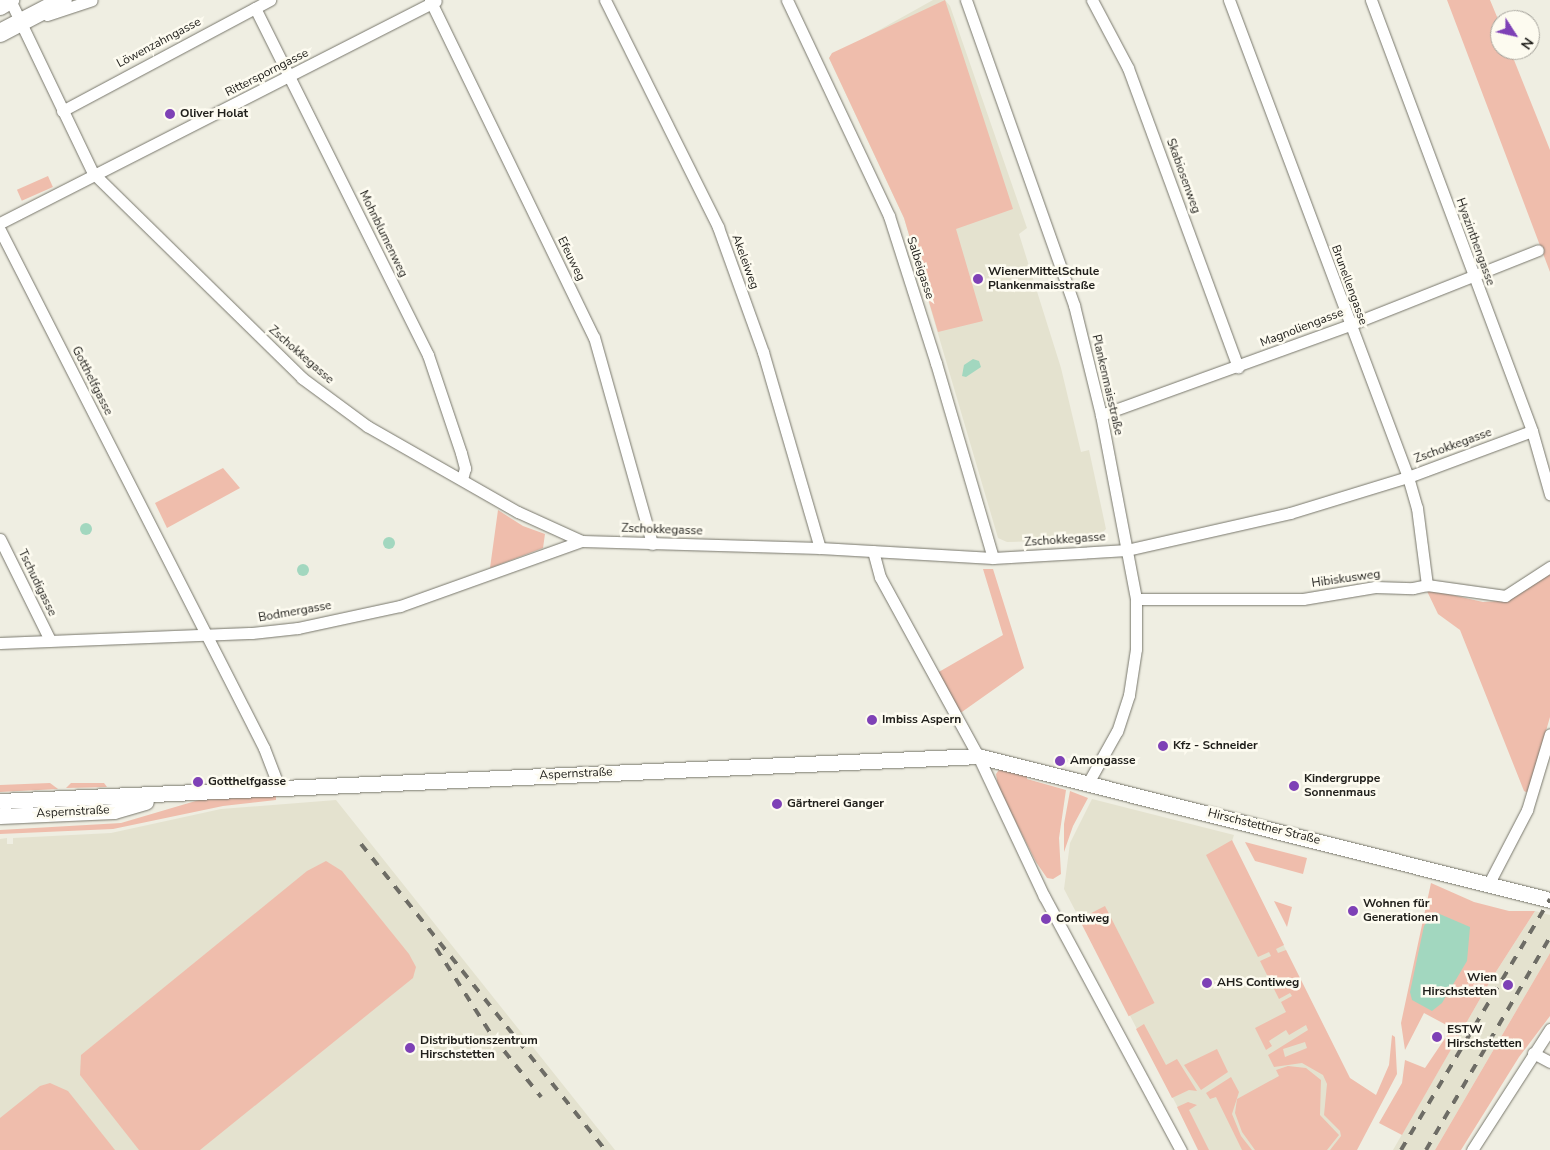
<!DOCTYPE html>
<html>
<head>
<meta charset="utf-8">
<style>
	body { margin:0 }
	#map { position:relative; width:1550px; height:1150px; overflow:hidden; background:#efeee2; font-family:"Nunito Sans",sans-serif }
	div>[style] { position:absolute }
	.built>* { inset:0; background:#e4e2cf }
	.green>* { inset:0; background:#efbdac; transform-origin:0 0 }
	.water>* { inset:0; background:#a2d7bf }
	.round { border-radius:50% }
	.roads { filter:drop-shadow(0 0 1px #78776c) drop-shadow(0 0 1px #78776c) }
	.street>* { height:11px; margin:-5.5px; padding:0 5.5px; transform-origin:5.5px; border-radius:5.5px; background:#fff }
	.secondary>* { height:15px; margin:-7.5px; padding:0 7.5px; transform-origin:7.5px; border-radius:7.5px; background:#fff }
	.primary>* { height:18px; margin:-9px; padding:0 9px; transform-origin:9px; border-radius:9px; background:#fff }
	.rail>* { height:4px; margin-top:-2px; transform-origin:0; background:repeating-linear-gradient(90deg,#6d6c65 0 9px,transparent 0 18px) }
	.dots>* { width:14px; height:14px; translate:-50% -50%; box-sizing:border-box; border:2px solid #fdfbf0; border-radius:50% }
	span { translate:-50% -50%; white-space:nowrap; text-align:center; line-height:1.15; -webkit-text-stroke:5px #fdfbf0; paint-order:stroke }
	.street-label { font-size:12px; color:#21201c }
	.poi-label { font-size:12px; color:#21201c; font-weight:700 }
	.left { translate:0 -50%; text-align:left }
	.right { translate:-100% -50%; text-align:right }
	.north { position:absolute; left:1490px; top:10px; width:50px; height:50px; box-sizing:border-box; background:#fdfbf0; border:1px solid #a5a39b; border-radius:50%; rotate:125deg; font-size:14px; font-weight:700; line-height:20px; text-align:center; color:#21201c }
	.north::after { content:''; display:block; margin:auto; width:18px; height:22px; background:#7e41b6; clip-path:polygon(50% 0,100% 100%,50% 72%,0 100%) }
</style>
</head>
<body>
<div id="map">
	<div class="built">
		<div style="clip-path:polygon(933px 0,945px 0,950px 6px,1027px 228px,1019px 234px,1061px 368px,1081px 452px,1089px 450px,1106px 529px,1096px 539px,1007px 542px,998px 538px,904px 218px,829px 58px)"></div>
		<div style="clip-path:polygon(1092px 799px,1234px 835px,1232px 841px,1341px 1061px,1331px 1076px,1364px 1103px,1339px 1150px,1200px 1150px,1064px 889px,1070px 843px)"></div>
		<div style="clip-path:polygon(336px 800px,615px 1150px,0 1150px,0 839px,7px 838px,7px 844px,13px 844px,13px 838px,111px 833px,221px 809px)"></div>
		<div style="clip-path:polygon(1535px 911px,1550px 915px,1550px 953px,1435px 1150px,1393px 1150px,1492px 978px)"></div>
	</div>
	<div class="green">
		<div style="clip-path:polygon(945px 0,1013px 209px,956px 229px,983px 321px,938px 332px,904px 218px,829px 58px,832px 53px)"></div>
		<div style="clip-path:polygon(1447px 0,1490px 0,1500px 24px,1500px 50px,1510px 50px,1550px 150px,1550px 272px)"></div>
		<div style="left:48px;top:176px;width:12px;height:34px;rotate:66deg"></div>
		<div style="clip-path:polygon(223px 468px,240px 488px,167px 528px,155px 503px)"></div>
		<div style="clip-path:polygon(498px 510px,523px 526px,545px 534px,543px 548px,490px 568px)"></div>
		<div style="clip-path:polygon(983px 569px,993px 569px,1024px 668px,959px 714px,937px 673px,1003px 635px)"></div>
		<div style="clip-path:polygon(1550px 574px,1550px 717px,1528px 793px,1524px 791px,1460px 630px,1438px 614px,1426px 589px,1483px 602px,1500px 601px)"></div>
		<div style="clip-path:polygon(1001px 767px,1027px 774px,1027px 779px,1066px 790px,1059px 838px,1061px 874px,1053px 879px,1047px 878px,1036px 862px,998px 787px,996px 774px)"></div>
		<div style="clip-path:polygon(50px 783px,58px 789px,0 792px,0 785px)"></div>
		<div style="clip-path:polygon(71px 783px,104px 783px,107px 787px,66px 788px)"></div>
		<div style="clip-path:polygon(1070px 791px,1088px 798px,1073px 826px,1064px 852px,1064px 824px)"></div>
		<div style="clip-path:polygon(276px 796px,276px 800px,223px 806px,113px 829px,0 834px,0 830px,121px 823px,199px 800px)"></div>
		<div style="clip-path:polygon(evenodd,1232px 840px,1284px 945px,1276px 949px,1278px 953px,1286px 950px,1350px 1078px,1376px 1095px,1389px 1065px,1392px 1035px,1395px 1037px,1397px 1074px,1357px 1150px,1330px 1150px,1341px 1136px,1340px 1131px,1324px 1115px,1327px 1084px,1323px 1075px,1302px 1063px,1274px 1067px,1268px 1055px,1308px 1030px,1306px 1025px,1289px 1035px,1286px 1030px,1269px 1041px,1272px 1046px,1266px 1050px,1255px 1028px,1286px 1012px,1281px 1002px,1292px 996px,1290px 993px,1279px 999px,1260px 961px,1271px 956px,1269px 952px,1258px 957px,1206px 855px,1232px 840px,1305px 1042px,1307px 1048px,1285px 1057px,1283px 1049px,1305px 1042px)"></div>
		<div style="clip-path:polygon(1245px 842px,1307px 858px,1303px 874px,1255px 861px)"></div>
		<div style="clip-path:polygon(326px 861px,342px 871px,409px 954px,416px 967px,413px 978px,200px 1150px,139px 1150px,80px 1075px,81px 1055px,307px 871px)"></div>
		<div style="clip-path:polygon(1431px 883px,1474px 902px,1509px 911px,1535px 911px,1492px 978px,1402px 1135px,1379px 1123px,1402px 1083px,1405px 1060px,1425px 1068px,1452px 1028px,1424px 1013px,1405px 1050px,1401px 1023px)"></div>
		<div style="clip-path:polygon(1274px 901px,1292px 907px,1287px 927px)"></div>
		<div style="left:1105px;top:906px;width:109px;height:29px;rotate:63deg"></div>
		<div style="clip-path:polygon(1550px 953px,1550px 1016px,1519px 1057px,1461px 1150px,1435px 1150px)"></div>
		<div style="clip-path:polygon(1144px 1024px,1166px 1065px,1177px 1059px,1197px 1091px,1189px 1090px,1172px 1098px,1136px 1029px)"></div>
		<div style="clip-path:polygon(1217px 1049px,1228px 1072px,1201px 1090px,1184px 1065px)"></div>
		<div style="clip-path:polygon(1288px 1066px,1306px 1068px,1321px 1080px,1320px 1115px,1339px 1135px,1327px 1150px,1255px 1150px,1242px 1132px,1235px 1113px,1237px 1099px,1279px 1076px,1276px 1070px)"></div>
		<div style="clip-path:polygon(1231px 1077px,1239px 1092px,1232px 1114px,1241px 1136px,1252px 1150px,1242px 1150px,1216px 1097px,1210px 1099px,1206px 1093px)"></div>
		<div style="clip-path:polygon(50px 1083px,68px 1091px,115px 1150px,0 1150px,0 1118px,40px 1086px)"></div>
		<div style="clip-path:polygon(1188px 1102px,1197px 1105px,1189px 1110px,1209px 1150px,1198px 1150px,1177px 1107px)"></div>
	</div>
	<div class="water">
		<div style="clip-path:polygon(973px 359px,979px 361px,981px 367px,966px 377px,962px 376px,964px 365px)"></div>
		<div class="round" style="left:80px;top:523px;width:12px;height:12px"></div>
		<div class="round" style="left:383px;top:537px;width:12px;height:12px"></div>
		<div class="round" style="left:297px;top:564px;width:12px;height:12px"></div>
		<div style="clip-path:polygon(1435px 912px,1470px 927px,1467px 961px,1442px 1003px,1432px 1011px,1412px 1000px,1410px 992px,1424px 926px)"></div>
	</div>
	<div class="roads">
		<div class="street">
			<div style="left:10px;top:0;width:192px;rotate:64.4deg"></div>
			<div style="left:93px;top:173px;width:293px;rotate:44.4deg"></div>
			<div style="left:302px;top:378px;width:81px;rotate:36.4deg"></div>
			<div style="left:367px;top:426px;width:174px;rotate:29.7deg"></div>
			<div style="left:518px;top:512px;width:70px;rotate:24.4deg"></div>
			<div style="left:582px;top:541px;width:238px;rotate:1.7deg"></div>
			<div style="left:820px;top:548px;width:173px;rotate:3.3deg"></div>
			<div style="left:993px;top:558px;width:134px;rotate:-3.4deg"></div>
			<div style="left:1127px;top:550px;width:167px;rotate:-12.8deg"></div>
			<div style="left:1290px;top:513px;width:123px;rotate:-17deg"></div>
			<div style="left:1408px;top:477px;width:132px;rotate:-20.4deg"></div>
			<div style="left:430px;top:0;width:375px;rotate:64.1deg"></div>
			<div style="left:594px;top:337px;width:215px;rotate:74.3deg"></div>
			<div style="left:605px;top:0;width:254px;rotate:63.5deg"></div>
			<div style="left:718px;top:227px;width:133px;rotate:70.2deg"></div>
			<div style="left:763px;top:352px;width:204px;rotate:73.8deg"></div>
			<div style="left:787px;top:0;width:239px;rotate:64.7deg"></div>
			<div style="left:889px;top:216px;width:154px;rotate:72.3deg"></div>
			<div style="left:936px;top:363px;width:203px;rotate:73.7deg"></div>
			<div style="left:966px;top:0;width:324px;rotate:70.5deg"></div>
			<div style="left:1074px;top:305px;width:113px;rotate:76.2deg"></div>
			<div style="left:1101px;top:415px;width:187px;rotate:79.2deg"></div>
			<div style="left:1136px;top:599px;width:50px;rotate:90deg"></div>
			<div style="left:1136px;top:649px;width:47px;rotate:98.7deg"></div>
			<div style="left:1129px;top:695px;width:38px;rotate:108deg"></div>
			<div style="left:1117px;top:731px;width:60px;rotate:119.1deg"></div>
			<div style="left:1092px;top:0;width:77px;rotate:62.1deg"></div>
			<div style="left:1128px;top:68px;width:319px;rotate:69.8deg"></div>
			<div style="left:1229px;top:0;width:509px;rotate:69.43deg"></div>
			<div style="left:1408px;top:477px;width:32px;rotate:74deg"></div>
			<div style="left:1417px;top:508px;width:78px;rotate:82.6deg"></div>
			<div style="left:1371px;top:0;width:460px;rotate:69.5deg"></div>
			<div style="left:1532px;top:431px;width:66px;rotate:74.1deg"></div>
			<div style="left:255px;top:8px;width:388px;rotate:63.5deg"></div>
			<div style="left:428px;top:355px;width:103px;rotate:71.4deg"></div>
			<div style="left:461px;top:453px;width:16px;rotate:75deg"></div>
			<div style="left:465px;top:468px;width:11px;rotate:105deg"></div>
			<div style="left:47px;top:15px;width:47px;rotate:-18.4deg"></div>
			<div style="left:62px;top:111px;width:236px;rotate:-28.1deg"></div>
			<div style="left:0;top:223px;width:489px;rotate:-27deg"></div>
			<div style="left:0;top:230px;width:581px;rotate:62.99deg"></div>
			<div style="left:264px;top:748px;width:42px;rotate:69deg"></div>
			<div style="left:1101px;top:415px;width:264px;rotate:-19.9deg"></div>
			<div style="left:1349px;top:325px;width:203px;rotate:-21.6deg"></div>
			<div style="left:0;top:539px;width:113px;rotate:63.7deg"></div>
			<div style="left:873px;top:551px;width:27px;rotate:75deg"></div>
			<div style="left:880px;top:577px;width:204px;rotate:61.3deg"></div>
			<div style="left:978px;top:756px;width:155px;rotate:64.8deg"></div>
			<div style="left:1044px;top:896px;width:289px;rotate:61.7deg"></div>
			<div style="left:1136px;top:599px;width:167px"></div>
			<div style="left:1303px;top:599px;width:73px;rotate:-9.5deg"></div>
			<div style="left:1375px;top:587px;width:38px;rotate:2deg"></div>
			<div style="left:1413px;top:588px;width:14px;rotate:-12deg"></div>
			<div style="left:1427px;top:585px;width:79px;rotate:8deg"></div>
			<div style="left:1505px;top:596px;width:54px;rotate:-32.8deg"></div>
			<div style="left:0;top:643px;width:252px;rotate:-2.3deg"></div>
			<div style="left:252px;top:633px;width:46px;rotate:-6.2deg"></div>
			<div style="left:298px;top:628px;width:104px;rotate:-12.2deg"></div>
			<div style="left:400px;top:606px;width:193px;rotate:-19.7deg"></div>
			<div style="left:1488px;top:885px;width:85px;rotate:-62.5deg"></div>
			<div style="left:1527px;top:810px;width:79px;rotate:-73.2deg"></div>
			<div style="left:1533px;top:1053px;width:19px;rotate:28deg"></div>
			<div style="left:1472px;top:1150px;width:144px;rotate:-57.2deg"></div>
		</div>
		<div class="secondary">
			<div style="left:0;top:801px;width:979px;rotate:-2.63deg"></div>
			<div style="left:978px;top:756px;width:590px;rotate:14.13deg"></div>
			<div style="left:0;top:816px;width:114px;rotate:-2.5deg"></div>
			<div style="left:114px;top:811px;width:33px;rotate:-16deg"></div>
		</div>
		<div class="primary">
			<div style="left:0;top:6px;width:12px;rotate:-31deg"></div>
			<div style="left:0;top:33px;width:71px;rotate:-27.6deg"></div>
		</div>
	</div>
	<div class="rail">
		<div style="left:361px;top:844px;width:391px;rotate:51.4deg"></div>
		<div style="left:436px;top:948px;width:106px;rotate:57.4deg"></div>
		<div style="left:493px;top:1037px;width:77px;rotate:51.3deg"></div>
		<div style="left:1401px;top:1150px;width:292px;rotate:-59.3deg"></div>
		<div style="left:1426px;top:1150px;width:246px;rotate:-59.8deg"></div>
	</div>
	<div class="dots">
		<div style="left:170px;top:114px;background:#7e41b6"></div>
		<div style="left:978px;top:279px;background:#7e41b6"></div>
		<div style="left:872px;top:720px;background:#7e41b6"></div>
		<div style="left:1163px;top:746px;background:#7e41b6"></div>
		<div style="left:1060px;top:761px;background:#7e41b6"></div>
		<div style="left:198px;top:782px;background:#7e41b6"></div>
		<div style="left:1294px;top:786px;background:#7e41b6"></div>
		<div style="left:777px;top:804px;background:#7e41b6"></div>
		<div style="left:1353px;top:911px;background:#7e41b6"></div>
		<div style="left:1046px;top:919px;background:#7e41b6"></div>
		<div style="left:1207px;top:983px;background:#7e41b6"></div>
		<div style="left:1508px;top:985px;background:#7e41b6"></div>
		<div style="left:1437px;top:1037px;background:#7e41b6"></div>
		<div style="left:410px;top:1048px;background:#7e41b6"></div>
	</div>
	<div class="street-label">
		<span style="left:159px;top:43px;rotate:-28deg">Löwenzahngasse</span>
		<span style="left:267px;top:73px;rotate:-27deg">Rittersporngasse</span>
		<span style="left:1183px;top:176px;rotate:70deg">Skabiosenweg</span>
		<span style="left:383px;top:234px;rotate:64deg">Mohnblumenweg</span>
		<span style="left:1475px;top:242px;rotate:70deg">Hyazinthengasse</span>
		<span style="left:571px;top:259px;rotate:64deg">Efeuweg</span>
		<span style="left:745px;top:262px;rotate:70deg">Akeleiweg</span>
		<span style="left:920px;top:268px;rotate:72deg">Salbeigasse</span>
		<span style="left:1349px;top:285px;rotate:70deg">Brunellengasse</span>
		<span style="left:1302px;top:328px;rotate:-21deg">Magnoliengasse</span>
		<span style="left:301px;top:355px;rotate:41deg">Zschokkegasse</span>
		<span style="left:92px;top:381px;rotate:63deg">Gotthelfgasse</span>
		<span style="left:1107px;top:385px;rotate:77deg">Plankenmaisstraße</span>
		<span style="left:1453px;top:446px;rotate:-20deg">Zschokkegasse</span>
		<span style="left:662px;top:530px;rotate:2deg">Zschokkegasse</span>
		<span style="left:1065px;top:540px;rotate:-4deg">Zschokkegasse</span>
		<span style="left:1346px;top:579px;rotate:-8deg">Hibiskusweg</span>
		<span style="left:37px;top:583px;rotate:64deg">Tschudigasse</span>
		<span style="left:295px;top:612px;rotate:-10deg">Bodmergasse</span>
		<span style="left:576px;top:774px;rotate:-3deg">Aspernstraße</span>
		<span style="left:73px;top:812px;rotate:-3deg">Aspernstraße</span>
		<span style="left:1264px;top:827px;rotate:14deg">Hirschstettner Straße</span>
	</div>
	<div class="poi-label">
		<span class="left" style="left:180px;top:114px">Oliver Holat</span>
		<span class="left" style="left:988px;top:279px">WienerMittelSchule<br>Plankenmaisstraße</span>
		<span class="left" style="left:882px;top:720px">Imbiss Aspern</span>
		<span class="left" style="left:1173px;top:746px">Kfz - Schneider</span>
		<span class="left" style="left:1070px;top:761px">Amongasse</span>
		<span class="left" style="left:1304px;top:786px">Kindergruppe<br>Sonnenmaus</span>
		<span class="left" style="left:208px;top:782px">Gotthelfgasse</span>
		<span class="left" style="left:787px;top:804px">Gärtnerei Ganger</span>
		<span class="left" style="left:1363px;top:911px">Wohnen für<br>Generationen</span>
		<span class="left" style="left:1056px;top:919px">Contiweg</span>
		<span class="right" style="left:1497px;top:985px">Wien<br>Hirschstetten</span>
		<span class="left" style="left:1217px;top:983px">AHS Contiweg</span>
		<span class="left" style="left:1447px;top:1037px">ESTW<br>Hirschstetten</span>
		<span class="left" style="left:420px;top:1048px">Distributionszentrum<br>Hirschstetten</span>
	</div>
	<div class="north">N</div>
</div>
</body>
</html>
